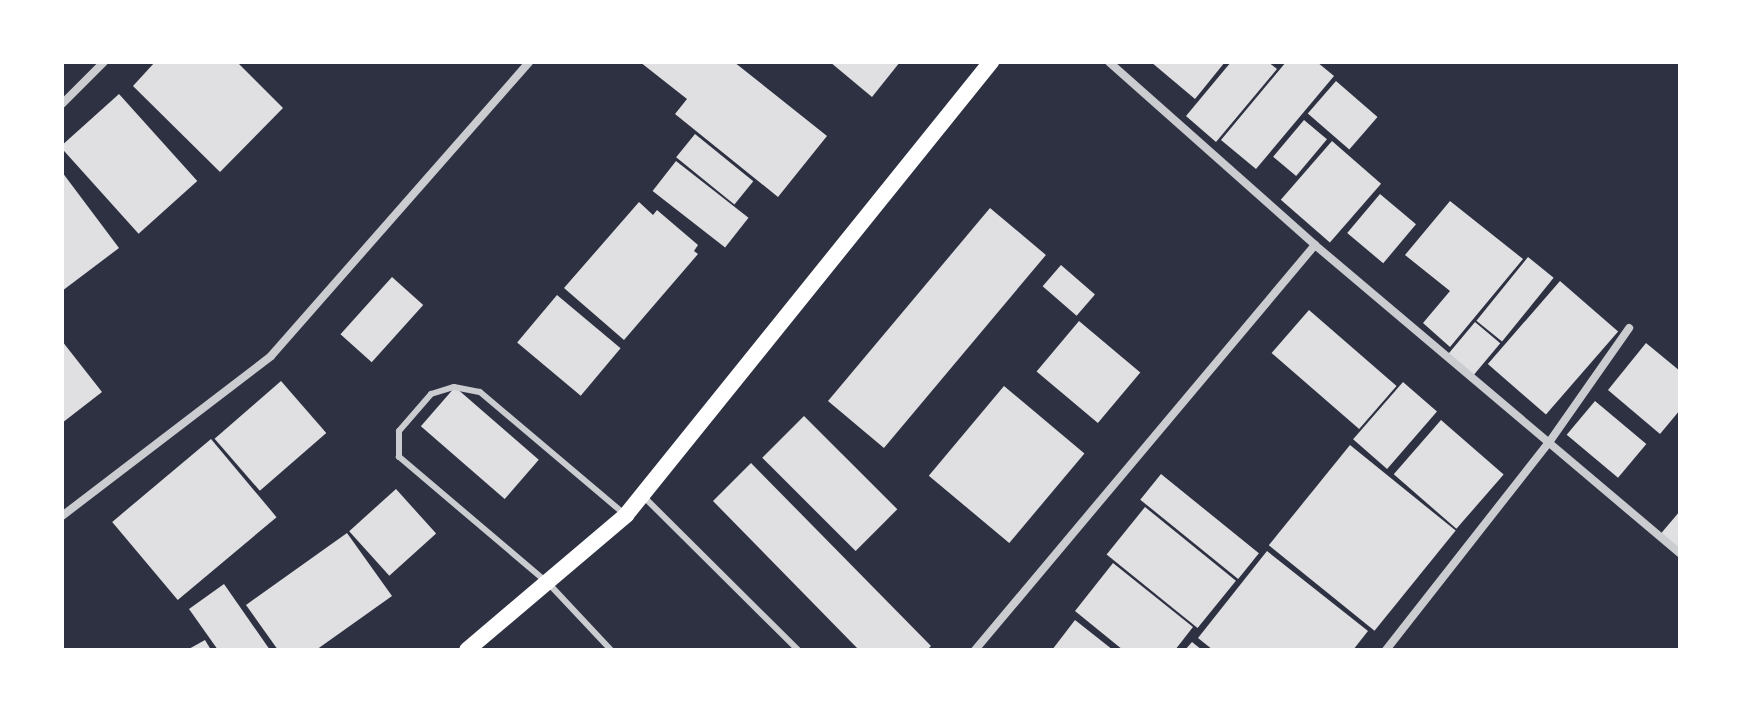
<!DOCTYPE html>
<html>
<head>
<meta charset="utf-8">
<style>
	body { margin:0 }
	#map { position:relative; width:1742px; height:712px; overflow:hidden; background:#2d3142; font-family:"Libre Baskerville",serif }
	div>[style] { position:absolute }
	.building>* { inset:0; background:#e0e0e3; transform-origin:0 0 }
	.service>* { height:6px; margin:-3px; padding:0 3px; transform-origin:3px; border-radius:3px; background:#caccd0 }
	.minor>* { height:8px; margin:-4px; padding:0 4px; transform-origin:4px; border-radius:4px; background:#caccd0 }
	.secondary>* { height:16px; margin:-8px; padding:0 8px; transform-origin:8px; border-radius:8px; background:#fff }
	span { translate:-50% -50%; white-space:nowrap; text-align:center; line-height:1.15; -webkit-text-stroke:8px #fff; paint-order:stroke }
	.frame { position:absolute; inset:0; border:64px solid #fff; pointer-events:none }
</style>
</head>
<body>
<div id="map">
	<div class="building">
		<div style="clip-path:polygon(155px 62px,237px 62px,283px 108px,220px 172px,133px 86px)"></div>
		<div style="clip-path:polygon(640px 62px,734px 62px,827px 136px,778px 197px,675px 114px,687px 99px)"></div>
		<div style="clip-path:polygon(830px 62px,900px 62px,872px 97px)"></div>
		<div style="clip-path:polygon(1151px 62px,1225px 62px,1195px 99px)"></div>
		<div style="clip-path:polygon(1231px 62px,1268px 62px,1277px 69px,1216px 142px,1186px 116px)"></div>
		<div style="clip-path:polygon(1286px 62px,1317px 62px,1334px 76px,1256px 169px,1221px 140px)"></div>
		<div style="left:1336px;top:81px;width:55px;height:43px;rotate:41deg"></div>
		<div style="left:119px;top:94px;width:117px;height:79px;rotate:48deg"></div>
		<div style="left:1304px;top:120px;width:30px;height:48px;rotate:40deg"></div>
		<div style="left:695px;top:134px;width:75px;height:30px;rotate:39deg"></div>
		<div style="left:1332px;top:141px;width:65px;height:78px;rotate:41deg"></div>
		<div style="left:676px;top:161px;width:92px;height:38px;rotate:38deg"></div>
		<div style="clip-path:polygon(62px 172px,119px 248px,62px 291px)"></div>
		<div style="left:1380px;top:194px;width:47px;height:51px;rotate:40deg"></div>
		<div style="clip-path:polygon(1450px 201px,1523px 259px,1450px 347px,1423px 323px,1450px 291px,1405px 255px)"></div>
		<div style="clip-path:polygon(639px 202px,653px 215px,657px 210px,698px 245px,694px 251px,698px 254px,624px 340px,564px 288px)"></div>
		<div style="left:990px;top:208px;width:73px;height:252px;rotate:40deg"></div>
		<div style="left:1528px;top:257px;width:33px;height:82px;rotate:39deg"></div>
		<div style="left:1061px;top:265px;width:45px;height:28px;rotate:41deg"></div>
		<div style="left:392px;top:277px;width:42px;height:77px;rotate:42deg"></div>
		<div style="left:1560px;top:281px;width:77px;height:110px;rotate:41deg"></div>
		<div style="left:557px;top:295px;width:83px;height:62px;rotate:40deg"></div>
		<div style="left:1309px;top:310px;width:116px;height:57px;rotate:41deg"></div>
		<div style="left:1079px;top:321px;width:80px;height:66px;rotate:40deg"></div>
		<div style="left:1475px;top:322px;width:33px;height:42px;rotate:40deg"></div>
		<div style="clip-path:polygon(62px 341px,102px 392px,62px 423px)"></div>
		<div style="clip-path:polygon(1646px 343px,1680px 371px,1680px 410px,1660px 434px,1608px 390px)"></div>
		<div style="left:281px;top:381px;width:69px;height:88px;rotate:49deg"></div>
		<div style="left:1403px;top:382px;width:45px;height:76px;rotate:41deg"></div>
		<div style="left:1004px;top:386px;width:105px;height:117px;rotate:40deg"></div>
		<div style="left:455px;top:387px;width:111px;height:52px;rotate:41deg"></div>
		<div style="left:1595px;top:401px;width:67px;height:44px;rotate:40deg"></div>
		<div style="left:804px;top:416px;width:132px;height:59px;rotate:45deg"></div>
		<div style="left:1441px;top:420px;width:83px;height:72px;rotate:41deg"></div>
		<div style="left:211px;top:439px;width:102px;height:129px;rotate:50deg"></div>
		<div style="left:1350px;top:445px;width:136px;height:129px;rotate:39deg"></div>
		<div style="clip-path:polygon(751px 463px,931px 646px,927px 650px,859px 650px,713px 501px)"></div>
		<div style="left:1161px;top:474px;width:126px;height:33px;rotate:39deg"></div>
		<div style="left:396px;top:489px;width:60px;height:63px;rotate:48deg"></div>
		<div style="left:1145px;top:507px;width:117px;height:61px;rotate:39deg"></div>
		<div style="clip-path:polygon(1680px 511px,1680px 555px,1658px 537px)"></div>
		<div style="clip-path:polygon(347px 533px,392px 596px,316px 650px,278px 650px,246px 605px)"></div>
		<div style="clip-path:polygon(1267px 551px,1368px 631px,1353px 650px,1213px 650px,1198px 638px)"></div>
		<div style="clip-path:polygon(1113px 563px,1193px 627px,1175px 650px,1123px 650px,1075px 611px)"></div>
		<div style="clip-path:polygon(224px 584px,270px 650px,218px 650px,189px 609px)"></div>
		<div style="clip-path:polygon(1075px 620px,1113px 650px,1052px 650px)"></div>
		<div style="clip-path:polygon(205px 640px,211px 650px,187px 650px)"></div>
		<div style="clip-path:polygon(1192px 642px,1202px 650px,1185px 650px)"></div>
	</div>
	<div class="service">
		<div style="left:644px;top:497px;width:217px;rotate:44.8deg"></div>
		<div style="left:611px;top:650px;width:91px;rotate:-133.2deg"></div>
		<div style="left:549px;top:584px;width:197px;rotate:-139.7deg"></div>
		<div style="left:399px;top:457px;width:26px;rotate:-90deg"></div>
		<div style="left:399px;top:431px;width:49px;rotate:-49.1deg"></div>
		<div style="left:431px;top:394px;width:24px;rotate:-17deg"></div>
		<div style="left:454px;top:387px;width:26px;rotate:11deg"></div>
		<div style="left:480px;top:392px;width:187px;rotate:40.2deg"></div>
	</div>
	<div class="minor">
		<div style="left:1109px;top:62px;width:276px;rotate:41.6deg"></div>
		<div style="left:1315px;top:245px;width:478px;rotate:40.2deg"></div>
		<div style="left:62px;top:104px;width:59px;rotate:-45deg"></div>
		<div style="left:62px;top:516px;width:263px;rotate:-37.4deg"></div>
		<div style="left:271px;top:356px;width:391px;rotate:-48.7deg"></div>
		<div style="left:975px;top:650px;width:529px;rotate:-49.99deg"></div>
		<div style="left:1386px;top:650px;width:266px;rotate:-51.9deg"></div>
		<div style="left:1550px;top:441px;width:138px;rotate:-55deg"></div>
	</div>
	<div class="secondary">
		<div style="left:467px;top:650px;width:209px;rotate:-40.3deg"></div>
		<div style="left:626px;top:515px;width:582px;rotate:-51.14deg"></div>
	</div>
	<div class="frame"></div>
</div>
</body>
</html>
